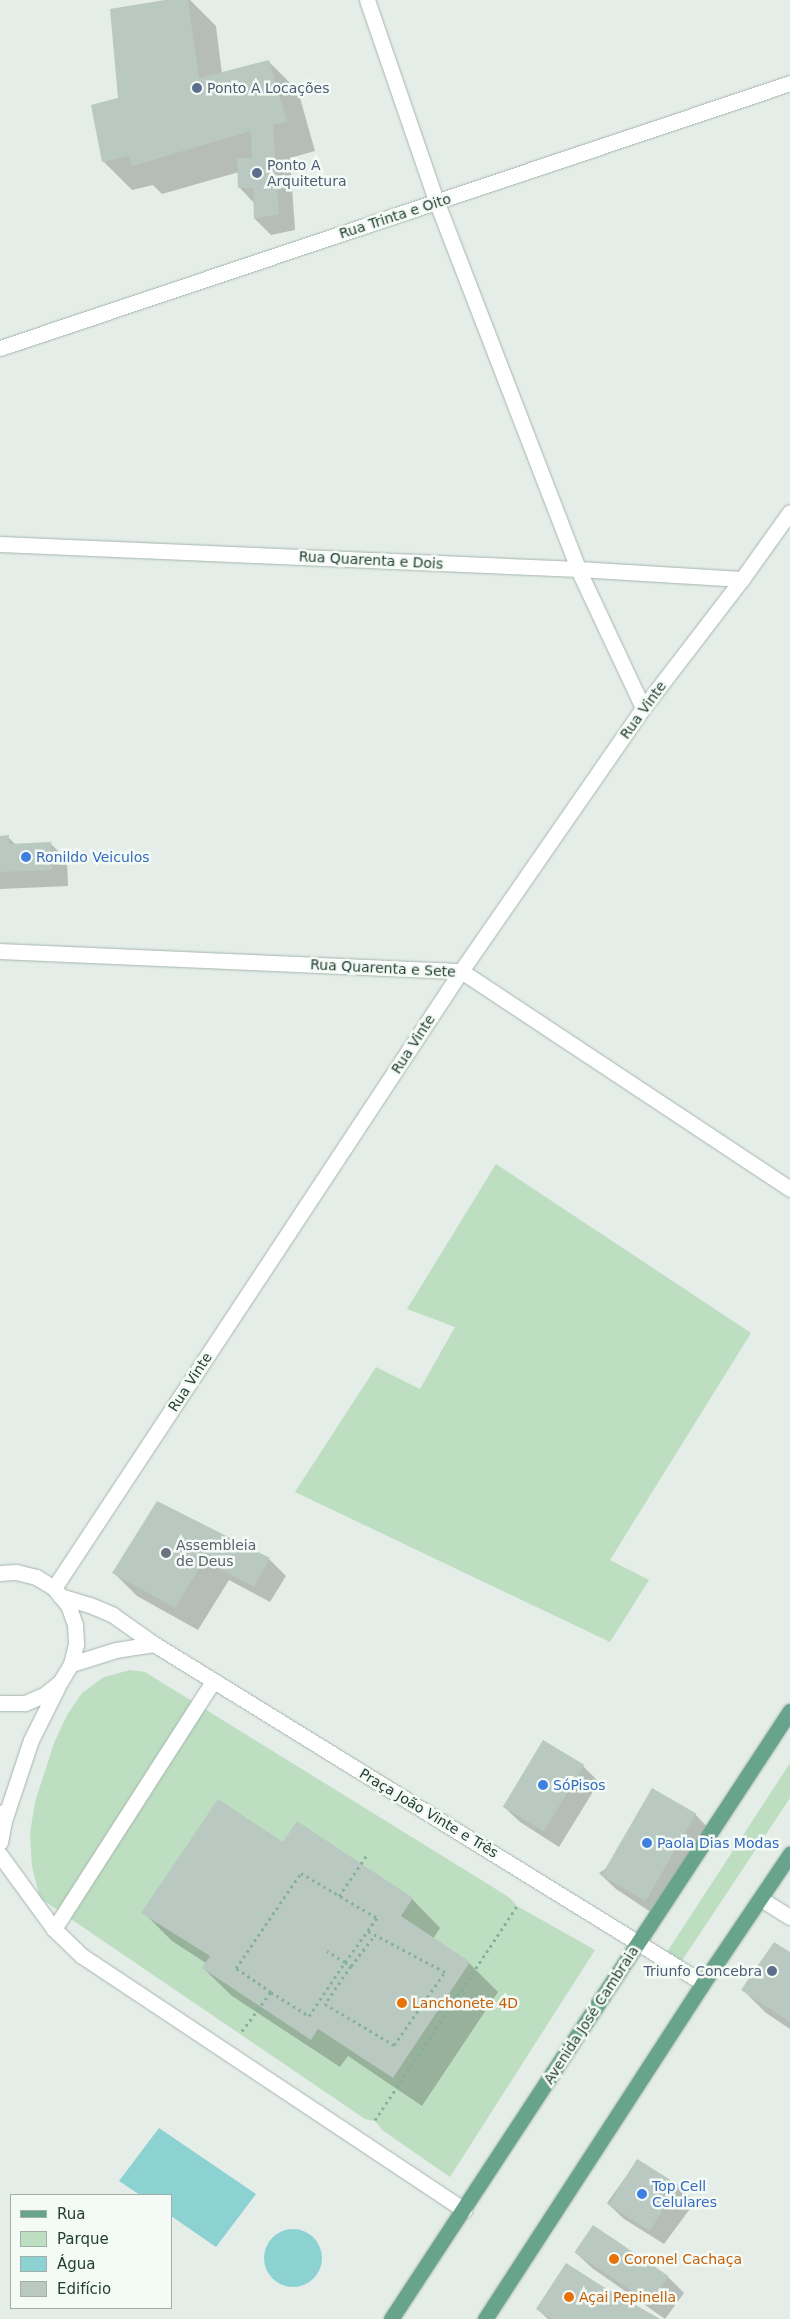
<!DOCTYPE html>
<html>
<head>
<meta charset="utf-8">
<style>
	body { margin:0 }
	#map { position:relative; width:790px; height:2319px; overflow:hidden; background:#e4ede8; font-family:"DejaVu Sans",sans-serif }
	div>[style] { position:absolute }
	.green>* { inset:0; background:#bddec1 }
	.water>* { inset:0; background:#8cd2d2 }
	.round { border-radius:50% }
	.shadow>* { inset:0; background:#0003 }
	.building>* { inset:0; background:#b9c8c0; transform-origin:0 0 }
	.path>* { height:3px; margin-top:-1.5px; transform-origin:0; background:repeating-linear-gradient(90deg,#84b19c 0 2.5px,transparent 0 6.5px) }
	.roads { filter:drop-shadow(0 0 1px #a6b5ae) drop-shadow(0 0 1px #a6b5ae) }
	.pedestrian>* { height:15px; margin:-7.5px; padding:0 7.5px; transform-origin:7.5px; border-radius:7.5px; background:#fff }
	.minor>* { height:15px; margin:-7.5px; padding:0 7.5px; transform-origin:7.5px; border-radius:7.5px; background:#fff }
	.primary>* { height:15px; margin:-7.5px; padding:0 7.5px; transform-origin:7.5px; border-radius:7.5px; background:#68a38b }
	.dots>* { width:14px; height:14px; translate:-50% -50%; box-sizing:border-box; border:2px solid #f4faf6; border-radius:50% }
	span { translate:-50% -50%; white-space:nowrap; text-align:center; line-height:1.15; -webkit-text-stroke:5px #f4faf6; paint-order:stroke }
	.service-label { font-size:14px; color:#4e5e75 }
	.left { translate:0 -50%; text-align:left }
	.right { translate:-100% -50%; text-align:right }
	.street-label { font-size:14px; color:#233f33 }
	.shop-label { font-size:14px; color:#366cbe }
	.worship-label { font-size:14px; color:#5b616d }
	.food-label { font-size:14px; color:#c56008 }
	.legend { position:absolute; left:10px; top:2194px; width:162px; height:115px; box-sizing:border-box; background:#f4faf6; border:1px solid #a0afa8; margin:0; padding:6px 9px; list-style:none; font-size:15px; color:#233f33 }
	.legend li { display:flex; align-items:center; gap:10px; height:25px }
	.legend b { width:25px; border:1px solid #a0afa8 }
</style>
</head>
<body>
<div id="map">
	<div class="green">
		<div style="clip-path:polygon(496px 1164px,751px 1333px,610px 1560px,649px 1580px,610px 1642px,295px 1492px,376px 1367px,420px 1389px,455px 1327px,407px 1309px)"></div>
		<div style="clip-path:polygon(130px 1670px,145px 1672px,491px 1886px,510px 1898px,517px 1906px,595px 1950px,450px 2177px,382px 2130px,375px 2121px,365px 2119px,40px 1898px,32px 1867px,30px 1833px,35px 1802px,54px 1743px,67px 1715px,82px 1693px,104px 1677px)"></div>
		<div style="clip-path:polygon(790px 1763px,790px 1798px,681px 1962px,667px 1952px)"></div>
	</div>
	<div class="water">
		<div style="clip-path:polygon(159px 2128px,256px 2194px,216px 2247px,171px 2216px,171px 2195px,140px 2195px,119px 2181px)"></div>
		<div class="round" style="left:264px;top:2229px;width:58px;height:58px"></div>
	</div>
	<div class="shadow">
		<div style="clip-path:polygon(172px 0,190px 0,216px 26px,222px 74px,269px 62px,298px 91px,315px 151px,290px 158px,295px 230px,271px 235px,255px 219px,254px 203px,239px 187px,239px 172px,162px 194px,153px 185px,132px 190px,103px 161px,119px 99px)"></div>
		<div style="clip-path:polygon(0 837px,8px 837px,16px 845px,51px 844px,67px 860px,68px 886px,0 889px)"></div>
		<div style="clip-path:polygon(158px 1502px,269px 1559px,286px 1576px,270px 1602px,229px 1580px,198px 1630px,137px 1596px,114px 1573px)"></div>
		<div style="clip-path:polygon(583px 1766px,599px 1782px,559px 1847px,520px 1822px,503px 1806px)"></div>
		<div style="clip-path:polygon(695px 1814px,711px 1831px,655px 1915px,616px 1889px,599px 1873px)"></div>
		<div style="clip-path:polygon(284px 1844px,412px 1899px,440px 1928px,433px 1939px,469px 1963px,498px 1992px,422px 2106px,348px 2056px,340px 2067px,232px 1996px,203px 1968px,206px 1963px,172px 1941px,143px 1912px)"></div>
		<div style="clip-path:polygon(790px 1954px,790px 2029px,766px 2013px,743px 1990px)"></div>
		<div style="clip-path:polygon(638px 2160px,679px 2186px,695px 2202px,664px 2244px,624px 2219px,607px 2203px)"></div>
		<div style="clip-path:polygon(575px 2252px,668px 2277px,684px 2293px,665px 2319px,592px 2268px)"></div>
		<div style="clip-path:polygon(602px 2287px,658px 2319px,548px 2319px,537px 2309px)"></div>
	</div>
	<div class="building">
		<div style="clip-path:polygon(165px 0,188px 0,199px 78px,269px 60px,287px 122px,273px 125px,279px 214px,254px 219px,253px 188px,238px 188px,237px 158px,252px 158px,251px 131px,132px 166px,129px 156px,102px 162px,91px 105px,118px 98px,110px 9px)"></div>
		<div style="clip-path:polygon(9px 835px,9px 844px,51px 842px,52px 870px,0 872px,0 836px)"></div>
		<div style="clip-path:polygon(157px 1501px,270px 1558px,254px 1587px,204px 1560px,175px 1608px,112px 1573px)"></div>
		<div style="left:543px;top:1740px;width:48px;height:78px;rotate:31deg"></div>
		<div style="left:652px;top:1788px;width:51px;height:101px;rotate:30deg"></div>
		<div style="clip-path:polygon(218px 1799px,283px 1842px,297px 1821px,413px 1898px,401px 1916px,470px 1962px,393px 2078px,318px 2029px,311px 2040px,202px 1968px,210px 1956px,141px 1913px)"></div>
		<div style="clip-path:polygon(774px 1942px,790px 1952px,790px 2022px,741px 1990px)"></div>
		<div style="left:637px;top:2159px;width:49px;height:54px;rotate:32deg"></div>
		<div style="left:593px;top:2225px;width:91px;height:33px;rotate:34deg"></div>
		<div style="clip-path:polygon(566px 2263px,602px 2286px,660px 2319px,552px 2319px,536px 2309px)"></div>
	</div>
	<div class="path">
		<div style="left:339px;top:1896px;width:50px;rotate:-55.7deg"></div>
		<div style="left:351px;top:1966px;width:39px;rotate:-52deg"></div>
		<div style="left:271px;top:1992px;width:45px;rotate:32.3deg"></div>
		<div style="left:309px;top:2016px;width:65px;rotate:-56.3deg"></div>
		<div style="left:345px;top:1962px;width:7px;rotate:34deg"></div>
		<div style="left:351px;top:1966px;width:46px;rotate:124.4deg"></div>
		<div style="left:325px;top:2004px;width:80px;rotate:30.7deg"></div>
		<div style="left:394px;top:2045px;width:89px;rotate:-55.1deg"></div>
		<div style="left:445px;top:1972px;width:87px;rotate:-152deg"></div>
		<div style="left:242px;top:2031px;width:49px;rotate:-53.4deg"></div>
		<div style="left:271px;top:1992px;width:42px;rotate:-145.6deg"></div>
		<div style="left:236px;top:1968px;width:115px;rotate:-55.6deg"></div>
		<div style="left:301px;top:1873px;width:88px;rotate:30.6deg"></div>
		<div style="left:377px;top:1918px;width:54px;rotate:126deg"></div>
		<div style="left:345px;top:1962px;width:21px;rotate:-149deg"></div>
		<div style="left:375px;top:2120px;width:257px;rotate:-56.4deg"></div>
	</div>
	<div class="roads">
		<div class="pedestrian">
			<div style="left:54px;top:1929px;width:295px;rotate:-57.3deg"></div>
		</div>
		<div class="minor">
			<div style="left:367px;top:0;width:215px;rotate:71deg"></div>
			<div style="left:437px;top:203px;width:392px;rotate:68.9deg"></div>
			<div style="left:578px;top:569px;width:153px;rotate:64.9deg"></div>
			<div style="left:0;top:348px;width:833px;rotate:-18.54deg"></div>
			<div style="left:0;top:544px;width:579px;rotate:2.48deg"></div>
			<div style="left:578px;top:569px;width:164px;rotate:3.5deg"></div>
			<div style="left:0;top:951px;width:461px;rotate:2.5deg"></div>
			<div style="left:461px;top:971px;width:395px;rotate:33.5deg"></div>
			<div style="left:0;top:1573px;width:16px;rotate:-4deg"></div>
			<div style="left:16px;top:1572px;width:21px;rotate:14deg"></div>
			<div style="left:36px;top:1577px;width:21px;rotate:31deg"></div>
			<div style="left:54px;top:1588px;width:22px;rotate:51deg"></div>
			<div style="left:68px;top:1605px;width:20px;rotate:70deg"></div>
			<div style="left:75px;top:1624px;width:20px;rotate:87deg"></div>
			<div style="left:76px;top:1644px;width:21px;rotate:104deg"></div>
			<div style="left:71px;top:1664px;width:21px;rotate:121deg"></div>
			<div style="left:60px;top:1682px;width:21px;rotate:141deg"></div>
			<div style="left:44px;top:1695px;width:21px;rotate:157deg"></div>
			<div style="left:25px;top:1703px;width:25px;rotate:180deg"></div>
			<div style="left:54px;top:1588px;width:739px;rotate:-56.59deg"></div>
			<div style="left:461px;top:971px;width:320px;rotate:-55.3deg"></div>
			<div style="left:643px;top:708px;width:163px;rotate:-52.5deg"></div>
			<div style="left:742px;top:579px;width:82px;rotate:-54.4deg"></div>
			<div style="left:60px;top:1596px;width:31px;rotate:17deg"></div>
			<div style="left:90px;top:1605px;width:25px;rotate:23deg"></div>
			<div style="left:113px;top:1615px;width:50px;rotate:35.3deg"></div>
			<div style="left:154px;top:1644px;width:38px;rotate:171deg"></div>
			<div style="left:116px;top:1650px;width:47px;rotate:162.7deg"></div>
			<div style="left:154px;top:1644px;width:645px;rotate:31.69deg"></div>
			<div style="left:4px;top:1821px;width:85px;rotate:-71.6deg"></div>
			<div style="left:31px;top:1740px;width:60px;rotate:-63.4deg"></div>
			<div style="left:0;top:1842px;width:21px;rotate:-79deg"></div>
			<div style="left:4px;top:1821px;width:9px;rotate:-108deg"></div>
			<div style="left:0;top:1855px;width:92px;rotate:53.9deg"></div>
			<div style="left:54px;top:1929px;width:39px;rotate:44deg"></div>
			<div style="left:82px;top:1956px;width:459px;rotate:33.6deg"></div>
			<div style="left:761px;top:1899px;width:34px;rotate:32deg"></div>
		</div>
		<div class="primary">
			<div style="left:391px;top:2319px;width:727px;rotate:-56.73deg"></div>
			<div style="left:485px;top:2319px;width:401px;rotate:-57deg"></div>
			<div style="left:703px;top:1983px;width:156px;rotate:-56deg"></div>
		</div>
	</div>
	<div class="dots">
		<div style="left:197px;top:88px;background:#5c6f8a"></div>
		<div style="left:257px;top:173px;background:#5c6f8a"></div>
		<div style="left:26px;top:857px;background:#3f7fe0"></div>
		<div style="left:166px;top:1553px;background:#6b7280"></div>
		<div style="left:543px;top:1785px;background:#3f7fe0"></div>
		<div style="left:647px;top:1843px;background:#3f7fe0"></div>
		<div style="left:772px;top:1971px;background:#5c6f8a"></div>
		<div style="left:402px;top:2003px;background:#e8710a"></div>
		<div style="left:642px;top:2194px;background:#3f7fe0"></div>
		<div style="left:614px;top:2259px;background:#e8710a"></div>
		<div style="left:569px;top:2297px;background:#e8710a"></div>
	</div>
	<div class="service-label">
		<span class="left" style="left:207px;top:88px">Ponto A Locações</span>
		<span class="left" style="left:267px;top:173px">Ponto A<br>Arquitetura</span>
		<span class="right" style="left:762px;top:1971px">Triunfo Concebra</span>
	</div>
	<div class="street-label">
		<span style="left:395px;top:216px;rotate:-18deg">Rua Trinta e Oito</span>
		<span style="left:371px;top:560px;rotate:3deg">Rua Quarenta e Dois</span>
		<span style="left:643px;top:710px;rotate:-54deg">Rua Vinte</span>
		<span style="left:383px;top:968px;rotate:3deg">Rua Quarenta e Sete</span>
		<span style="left:413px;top:1044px;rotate:-57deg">Rua Vinte</span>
		<span style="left:190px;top:1382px;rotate:-57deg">Rua Vinte</span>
		<span style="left:429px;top:1813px;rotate:31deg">Praça João Vinte e Três</span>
		<span style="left:591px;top:2015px;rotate:-57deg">Avenida José Cambraia</span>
	</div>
	<div class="shop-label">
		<span class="left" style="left:36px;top:857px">Ronildo Veiculos</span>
		<span class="left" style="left:553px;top:1785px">SóPisos</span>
		<span class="left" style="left:657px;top:1843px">Paola Dias Modas</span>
		<span class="left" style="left:652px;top:2194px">Top Cell<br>Celulares</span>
	</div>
	<div class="worship-label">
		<span class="left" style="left:176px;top:1553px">Assembleia<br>de Deus</span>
	</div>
	<div class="food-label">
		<span class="left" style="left:412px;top:2003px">Lanchonete 4D</span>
		<span class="left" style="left:624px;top:2259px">Coronel Cachaça</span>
		<span class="left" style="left:579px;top:2297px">Açai Pepinella</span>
	</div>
	<ul class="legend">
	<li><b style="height:6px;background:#68a38b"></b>Rua</li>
	<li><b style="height:14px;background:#bddec1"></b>Parque</li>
	<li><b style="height:14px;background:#8cd2d2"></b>Água</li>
	<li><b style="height:14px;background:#b9c8c0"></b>Edifício</li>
	</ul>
</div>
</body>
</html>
